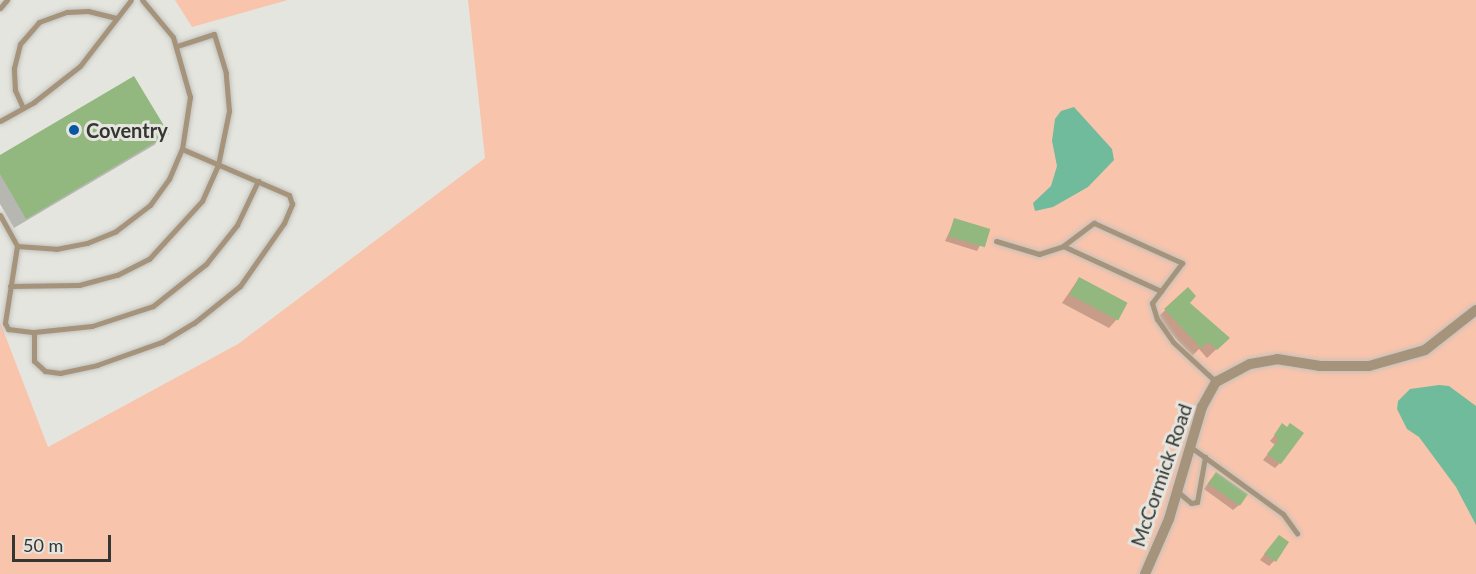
<!DOCTYPE html>
<html>
<head>
<meta charset="utf-8">
<style>
	body { margin:0 }
	#map { position:relative; width:1476px; height:574px; overflow:hidden; background:#e5e5df; font-family:Lato,sans-serif }
	div>[style] { position:absolute }
	.green>* { inset:0; background:#f9c4ac }
	.water>* { inset:0; background:#6fbb9b }
	.shadow>* { inset:0; background:#0003 }
	.building>* { inset:0; background:#92b87f; transform-origin:0 0 }
	.roads { filter:drop-shadow(0 0 2px #c2c2bc) drop-shadow(0 0 2px #c2c2bc) }
	.lane>* { height:5px; margin:-2.5px; padding:0 2.5px; transform-origin:2.5px; border-radius:2.5px; background:#a5937b }
	.street>* { height:10px; margin:-5px; padding:0 5px; transform-origin:5px; border-radius:5px; background:#a5937b }
	.dots>* { width:16px; height:16px; translate:-50% -50%; box-sizing:border-box; border:3px solid #e5e5df; border-radius:50% }
	span { translate:-50% -50%; white-space:nowrap; text-align:center; line-height:1.15; -webkit-text-stroke:6px #e5e5df; paint-order:stroke }
	.poi-label { font-size:20px; color:#353532; font-weight:700 }
	.left { translate:0 -50%; text-align:left }
	.street-label { font-size:20px; color:#353532 }
	.scale { position:absolute; left:12px; top:535px; width:99px; height:27px; box-sizing:border-box; border:3px solid #353532; border-top:0; padding-left:8px; font-size:18px; line-height:21px; white-space:nowrap; color:#353532; -webkit-text-stroke:4px #e5e5df; paint-order:stroke }
</style>
</head>
<body>
<div id="map">
	<div class="green">
		<div style="clip-path:polygon(175px 0,288px 0,192px 27px)"></div>
		<div style="clip-path:polygon(468px 0,1476px 0,1476px 574px,0 574px,0 322px,48px 447px,238px 344px,485px 158px)"></div>
	</div>
	<div class="water">
		<div style="clip-path:polygon(1074px 107px,1112px 149px,1114px 160px,1088px 187px,1053px 207px,1035px 211px,1033px 203px,1051px 186px,1057px 166px,1052px 141px,1055px 119px,1061px 111px)"></div>
		<div style="clip-path:polygon(1439px 385px,1449px 386px,1476px 406px,1476px 525px,1456px 487px,1419px 437px,1407px 429px,1397px 409px,1398px 401px,1410px 389px)"></div>
	</div>
	<div class="shadow">
		<div style="clip-path:polygon(167px 133px,156px 144px,14px 228px,0 204px,0 157px)"></div>
		<div style="clip-path:polygon(955px 220px,988px 230px,977px 251px,945px 241px)"></div>
		<div style="clip-path:polygon(1079px 278px,1117px 319px,1109px 328px,1062px 303px)"></div>
		<div style="clip-path:polygon(1187px 289px,1188px 303px,1228px 338px,1207px 358px,1199px 349px,1192px 356px,1157px 318px)"></div>
		<div style="clip-path:polygon(1283px 425px,1280px 463px,1275px 468px,1263px 460px,1275px 445px,1270px 441px)"></div>
		<div style="clip-path:polygon(1211px 479px,1239px 505px,1233px 510px,1204px 489px)"></div>
		<div style="clip-path:polygon(1274px 542px,1274px 561px,1269px 566px,1260px 560px)"></div>
	</div>
	<div class="building">
		<div style="clip-path:polygon(134px 76px,169px 134px,26px 219px,0 174px,0 155px)"></div>
		<div style="left:954px;top:218px;width:38px;height:19px;rotate:17deg"></div>
		<div style="left:1079px;top:277px;width:55px;height:20px;rotate:28deg"></div>
		<div style="clip-path:polygon(1188px 287px,1196px 296px,1190px 303px,1230px 338px,1217px 350px,1208px 342px,1201px 348px,1164px 309px)"></div>
		<div style="clip-path:polygon(1282px 423px,1287px 427px,1290px 423px,1304px 433px,1281px 464px,1267px 454px,1279px 439px,1274px 435px)"></div>
		<div style="left:1216px;top:472px;width:39px;height:14px;rotate:35deg"></div>
		<div style="clip-path:polygon(1279px 535px,1289px 542px,1276px 562px,1264px 554px)"></div>
	</div>
	<div class="roads">
		<div class="lane">
			<div style="left:0;top:8px;width:11px;rotate:-49deg"></div>
			<div style="left:23px;top:108px;width:20px;rotate:-114deg"></div>
			<div style="left:15px;top:90px;width:22px;rotate:-93deg"></div>
			<div style="left:14px;top:68px;width:25px;rotate:-76deg"></div>
			<div style="left:20px;top:44px;width:29px;rotate:-49deg"></div>
			<div style="left:39px;top:22px;width:30px;rotate:-20deg"></div>
			<div style="left:67px;top:12px;width:21px;rotate:-3deg"></div>
			<div style="left:88px;top:11px;width:29px;rotate:14deg"></div>
			<div style="left:0;top:121px;width:39px;rotate:-29deg"></div>
			<div style="left:34px;top:102px;width:58px;rotate:-38deg"></div>
			<div style="left:80px;top:66px;width:83px;rotate:-52.3deg"></div>
			<div style="left:0;top:215px;width:35px;rotate:61deg"></div>
			<div style="left:17px;top:246px;width:39px;rotate:4deg"></div>
			<div style="left:56px;top:249px;width:32px;rotate:-11deg"></div>
			<div style="left:87px;top:243px;width:31px;rotate:-22deg"></div>
			<div style="left:116px;top:231px;width:43px;rotate:-37.4deg"></div>
			<div style="left:150px;top:205px;width:32px;rotate:-54deg"></div>
			<div style="left:169px;top:179px;width:33px;rotate:-67deg"></div>
			<div style="left:182px;top:149px;width:53px;rotate:-81.3deg"></div>
			<div style="left:190px;top:97px;width:62px;rotate:-105.8deg"></div>
			<div style="left:173px;top:37px;width:48px;rotate:-130deg"></div>
			<div style="left:996px;top:241px;width:45px;rotate:16.8deg"></div>
			<div style="left:1039px;top:254px;width:25px;rotate:-18deg"></div>
			<div style="left:1063px;top:246px;width:108px;rotate:24.7deg"></div>
			<div style="left:1161px;top:291px;width:15px;rotate:127deg"></div>
			<div style="left:1152px;top:303px;width:17px;rotate:73deg"></div>
			<div style="left:1157px;top:319px;width:28px;rotate:55deg"></div>
			<div style="left:1173px;top:342px;width:59px;rotate:42.9deg"></div>
			<div style="left:17px;top:246px;width:78px;rotate:98.9deg"></div>
			<div style="left:5px;top:323px;width:7px;rotate:63deg"></div>
			<div style="left:8px;top:329px;width:26px;rotate:7deg"></div>
			<div style="left:34px;top:332px;width:29px;rotate:90deg"></div>
			<div style="left:34px;top:361px;width:15px;rotate:42deg"></div>
			<div style="left:45px;top:371px;width:15px;rotate:8deg"></div>
			<div style="left:60px;top:373px;width:38px;rotate:-12deg"></div>
			<div style="left:97px;top:365px;width:69px;rotate:-19.5deg"></div>
			<div style="left:162px;top:342px;width:37px;rotate:-31deg"></div>
			<div style="left:194px;top:323px;width:59px;rotate:-38.8deg"></div>
			<div style="left:240px;top:286px;width:77px;rotate:-55.1deg"></div>
			<div style="left:284px;top:223px;width:21px;rotate:-67deg"></div>
			<div style="left:292px;top:204px;width:9px;rotate:-108deg"></div>
			<div style="left:289px;top:195px;width:116px;rotate:-156.7deg"></div>
			<div style="left:1063px;top:246px;width:39px;rotate:-37deg"></div>
			<div style="left:1094px;top:223px;width:97px;rotate:24.4deg"></div>
			<div style="left:1182px;top:263px;width:35px;rotate:127deg"></div>
			<div style="left:10px;top:286px;width:69px;rotate:-0.8deg"></div>
			<div style="left:79px;top:285px;width:39px;rotate:-15deg"></div>
			<div style="left:117px;top:275px;width:36px;rotate:-27deg"></div>
			<div style="left:149px;top:259px;width:79px;rotate:-47.6deg"></div>
			<div style="left:202px;top:201px;width:39px;rotate:-66deg"></div>
			<div style="left:218px;top:165px;width:55px;rotate:-78.5deg"></div>
			<div style="left:229px;top:111px;width:38px;rotate:-95deg"></div>
			<div style="left:226px;top:73px;width:41px;rotate:-107.1deg"></div>
			<div style="left:214px;top:34px;width:40px;rotate:162deg"></div>
			<div style="left:34px;top:332px;width:58px;rotate:-5.9deg"></div>
			<div style="left:92px;top:326px;width:64px;rotate:-18.2deg"></div>
			<div style="left:153px;top:306px;width:68px;rotate:-38.4deg"></div>
			<div style="left:206px;top:264px;width:50px;rotate:-51.5deg"></div>
			<div style="left:237px;top:225px;width:49px;rotate:-64.5deg"></div>
			<div style="left:1192px;top:448px;width:112px;rotate:36deg"></div>
			<div style="left:1283px;top:514px;width:24px;rotate:54deg"></div>
			<div style="left:1178px;top:492px;width:17px;rotate:40deg"></div>
			<div style="left:1191px;top:503px;width:6px;rotate:-9deg"></div>
			<div style="left:1197px;top:502px;width:46px;rotate:-79.9deg"></div>
		</div>
		<div class="street">
			<div style="left:1145px;top:574px;width:60px;rotate:-66.4deg"></div>
			<div style="left:1169px;top:519px;width:117px;rotate:-73.6deg"></div>
			<div style="left:1202px;top:407px;width:29px;rotate:-61deg"></div>
			<div style="left:1216px;top:382px;width:38px;rotate:-28deg"></div>
			<div style="left:1250px;top:364px;width:27px;rotate:-10deg"></div>
			<div style="left:1277px;top:359px;width:44px;rotate:9.2deg"></div>
			<div style="left:1320px;top:366px;width:49px"></div>
			<div style="left:1369px;top:366px;width:58px;rotate:-15.9deg"></div>
			<div style="left:1425px;top:350px;width:65px;rotate:-38.1deg"></div>
		</div>
	</div>
	<div class="dots">
		<div style="left:74px;top:130px;background:#0856a4"></div>
	</div>
	<div class="poi-label">
		<span class="left" style="left:86px;top:130px">Coventry</span>
	</div>
	<div class="street-label">
		<span style="left:1161px;top:475px;rotate:-71deg">McCormick Road</span>
	</div>
	<div class="scale">50 m</div>
</div>
</body>
</html>
